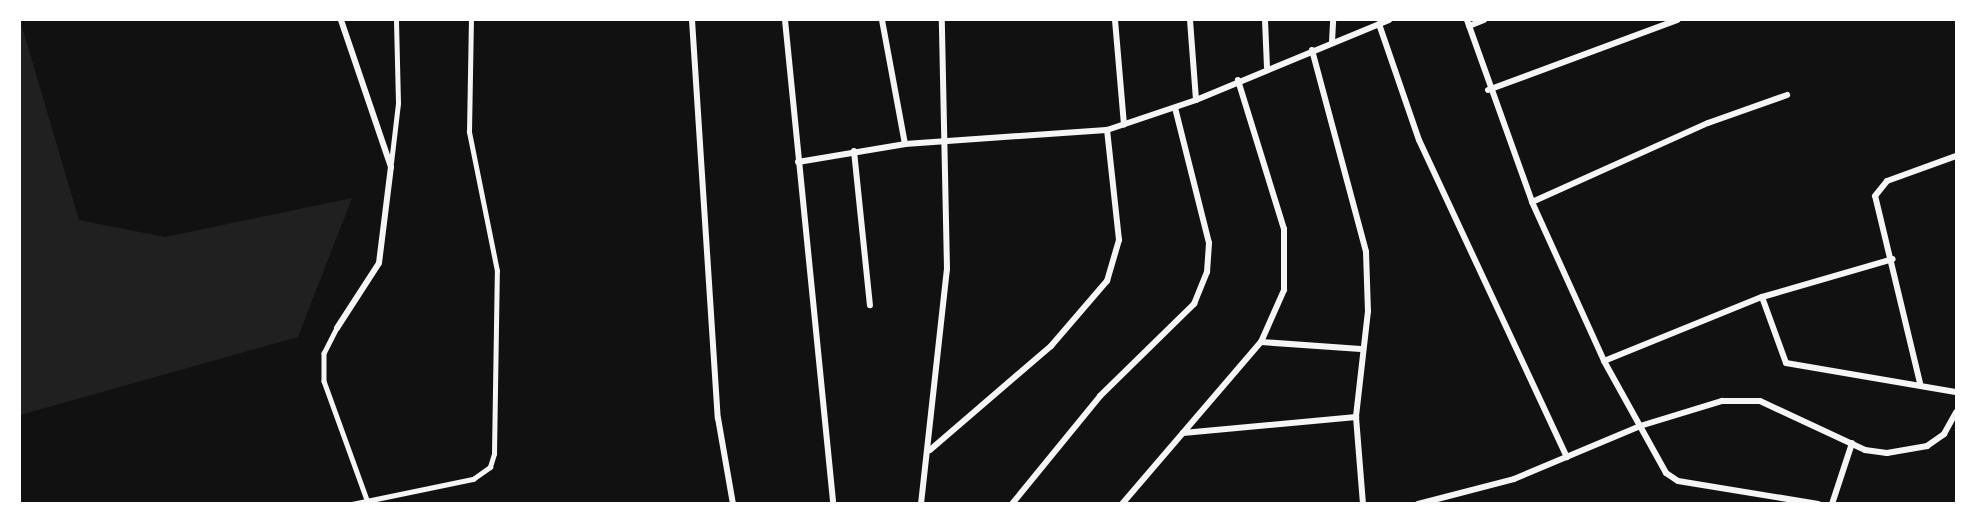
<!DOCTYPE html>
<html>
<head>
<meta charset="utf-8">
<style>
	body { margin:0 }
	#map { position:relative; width:1976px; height:523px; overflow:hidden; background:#111; font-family:"Asap Condensed",sans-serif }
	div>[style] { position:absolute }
	.green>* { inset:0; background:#202020 }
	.service>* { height:4.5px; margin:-2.25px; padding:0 2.25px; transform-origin:2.25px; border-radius:2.25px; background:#f5f5f5 }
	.minor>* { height:6px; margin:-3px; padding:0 3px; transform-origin:3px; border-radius:3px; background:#f5f5f5 }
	span { translate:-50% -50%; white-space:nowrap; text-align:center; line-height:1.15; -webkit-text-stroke:4.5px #fff; paint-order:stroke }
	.frame { position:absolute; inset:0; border:21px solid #fff; pointer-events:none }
</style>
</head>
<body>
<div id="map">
	<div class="green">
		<div style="clip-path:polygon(20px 20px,79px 220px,165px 237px,352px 198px,298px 337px,20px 415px)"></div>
	</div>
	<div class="service">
		<div style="left:391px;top:163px;width:60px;rotate:-83.3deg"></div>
		<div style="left:398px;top:103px;width:83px;rotate:-91.4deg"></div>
		<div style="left:337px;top:328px;width:28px;rotate:117deg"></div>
		<div style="left:324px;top:353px;width:28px;rotate:90deg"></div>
		<div style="left:324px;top:381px;width:127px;rotate:70.1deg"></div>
		<div style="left:352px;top:504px;width:124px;rotate:-11.7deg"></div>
		<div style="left:473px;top:479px;width:21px;rotate:-35deg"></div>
		<div style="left:490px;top:467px;width:14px;rotate:-73deg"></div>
		<div style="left:494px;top:454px;width:183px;rotate:-89.1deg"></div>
		<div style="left:497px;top:271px;width:142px;rotate:-101.4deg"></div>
		<div style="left:469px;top:132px;width:112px;rotate:-89deg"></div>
	</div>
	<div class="minor">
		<div style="left:692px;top:20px;width:399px;rotate:86.3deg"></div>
		<div style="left:718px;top:418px;width:87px;rotate:80.1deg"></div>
		<div style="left:785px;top:20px;width:486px;rotate:84.3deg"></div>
		<div style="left:882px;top:20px;width:126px;rotate:79.5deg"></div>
		<div style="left:1115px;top:20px;width:105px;rotate:85.1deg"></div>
		<div style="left:1190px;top:20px;width:80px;rotate:85.7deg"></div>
		<div style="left:1265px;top:20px;width:47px;rotate:87.6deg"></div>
		<div style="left:1467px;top:20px;width:193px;rotate:70.3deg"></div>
		<div style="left:1532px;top:202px;width:175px;rotate:65.6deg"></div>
		<div style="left:1604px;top:361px;width:128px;rotate:61deg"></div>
		<div style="left:1666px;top:473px;width:14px;rotate:34deg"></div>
		<div style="left:1678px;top:481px;width:142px;rotate:9.3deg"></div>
		<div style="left:1379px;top:24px;width:123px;rotate:71deg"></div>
		<div style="left:1419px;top:140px;width:350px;rotate:65deg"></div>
		<div style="left:1469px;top:26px;width:16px;rotate:-22deg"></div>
		<div style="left:1332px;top:42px;width:22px;rotate:-87deg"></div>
		<div style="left:1312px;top:50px;width:209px;rotate:75deg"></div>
		<div style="left:1366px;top:252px;width:59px;rotate:88.1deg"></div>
		<div style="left:1368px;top:311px;width:107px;rotate:96.5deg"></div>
		<div style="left:1356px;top:417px;width:87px;rotate:85.4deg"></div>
		<div style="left:1488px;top:90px;width:202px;rotate:-20.3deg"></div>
		<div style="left:854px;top:151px;width:155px;rotate:84.1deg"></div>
		<div style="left:798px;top:162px;width:109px;rotate:-9.5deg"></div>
		<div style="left:905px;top:144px;width:202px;rotate:-4deg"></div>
		<div style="left:1107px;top:130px;width:94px;rotate:-18.6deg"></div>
		<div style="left:1196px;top:100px;width:209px;rotate:-22.5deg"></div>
		<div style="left:1532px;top:202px;width:193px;rotate:-24.2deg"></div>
		<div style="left:1708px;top:123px;width:84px;rotate:-19.5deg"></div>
		<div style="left:1762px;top:297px;width:70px;rotate:70deg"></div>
		<div style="left:1786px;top:363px;width:172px;rotate:9.7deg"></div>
		<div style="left:337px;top:328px;width:77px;rotate:-57.1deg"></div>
		<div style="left:379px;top:263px;width:97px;rotate:-82.9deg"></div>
		<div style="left:391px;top:167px;width:155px;rotate:-108.8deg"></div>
		<div style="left:1261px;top:342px;width:100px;rotate:4deg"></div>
		<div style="left:1604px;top:361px;width:170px;rotate:-22.1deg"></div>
		<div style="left:1762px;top:297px;width:136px;rotate:-16.2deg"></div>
		<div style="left:1920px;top:383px;width:192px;rotate:-103.5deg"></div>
		<div style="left:1875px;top:196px;width:19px;rotate:-51deg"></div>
		<div style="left:1887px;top:181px;width:73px;rotate:-19.9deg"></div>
		<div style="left:1183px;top:433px;width:174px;rotate:-5.3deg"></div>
		<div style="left:930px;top:450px;width:160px;rotate:-40.7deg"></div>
		<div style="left:1051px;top:346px;width:86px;rotate:-49.3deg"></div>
		<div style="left:1107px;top:281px;width:43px;rotate:-73.7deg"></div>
		<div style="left:1119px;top:240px;width:111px;rotate:-96.2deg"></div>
		<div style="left:921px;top:504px;width:236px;rotate:-83.7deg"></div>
		<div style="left:947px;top:269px;width:249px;rotate:-91.2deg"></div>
		<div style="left:1012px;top:504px;width:139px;rotate:-50.8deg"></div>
		<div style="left:1100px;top:396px;width:132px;rotate:-44.4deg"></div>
		<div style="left:1194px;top:304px;width:35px;rotate:-68deg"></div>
		<div style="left:1207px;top:272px;width:29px;rotate:-86deg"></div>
		<div style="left:1209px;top:243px;width:139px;rotate:-104.1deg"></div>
		<div style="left:1122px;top:504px;width:213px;rotate:-49.4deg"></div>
		<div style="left:1261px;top:342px;width:57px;rotate:-66.1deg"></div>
		<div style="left:1284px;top:290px;width:61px;rotate:-90deg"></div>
		<div style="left:1284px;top:229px;width:156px;rotate:-107.2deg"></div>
		<div style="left:1418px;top:504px;width:99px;rotate:-14.6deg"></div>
		<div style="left:1514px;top:479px;width:137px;rotate:-22.8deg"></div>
		<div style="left:1640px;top:426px;width:86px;rotate:-17deg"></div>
		<div style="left:1722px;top:401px;width:38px"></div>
		<div style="left:1760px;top:401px;width:116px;rotate:25deg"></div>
		<div style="left:1865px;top:450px;width:22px;rotate:8deg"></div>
		<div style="left:1887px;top:453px;width:41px;rotate:-9.9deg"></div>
		<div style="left:1927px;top:446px;width:21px;rotate:-35deg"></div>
		<div style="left:1944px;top:434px;width:25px;rotate:-61deg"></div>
		<div style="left:1832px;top:504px;width:64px;rotate:-71.8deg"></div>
	</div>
	<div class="frame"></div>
</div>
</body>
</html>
